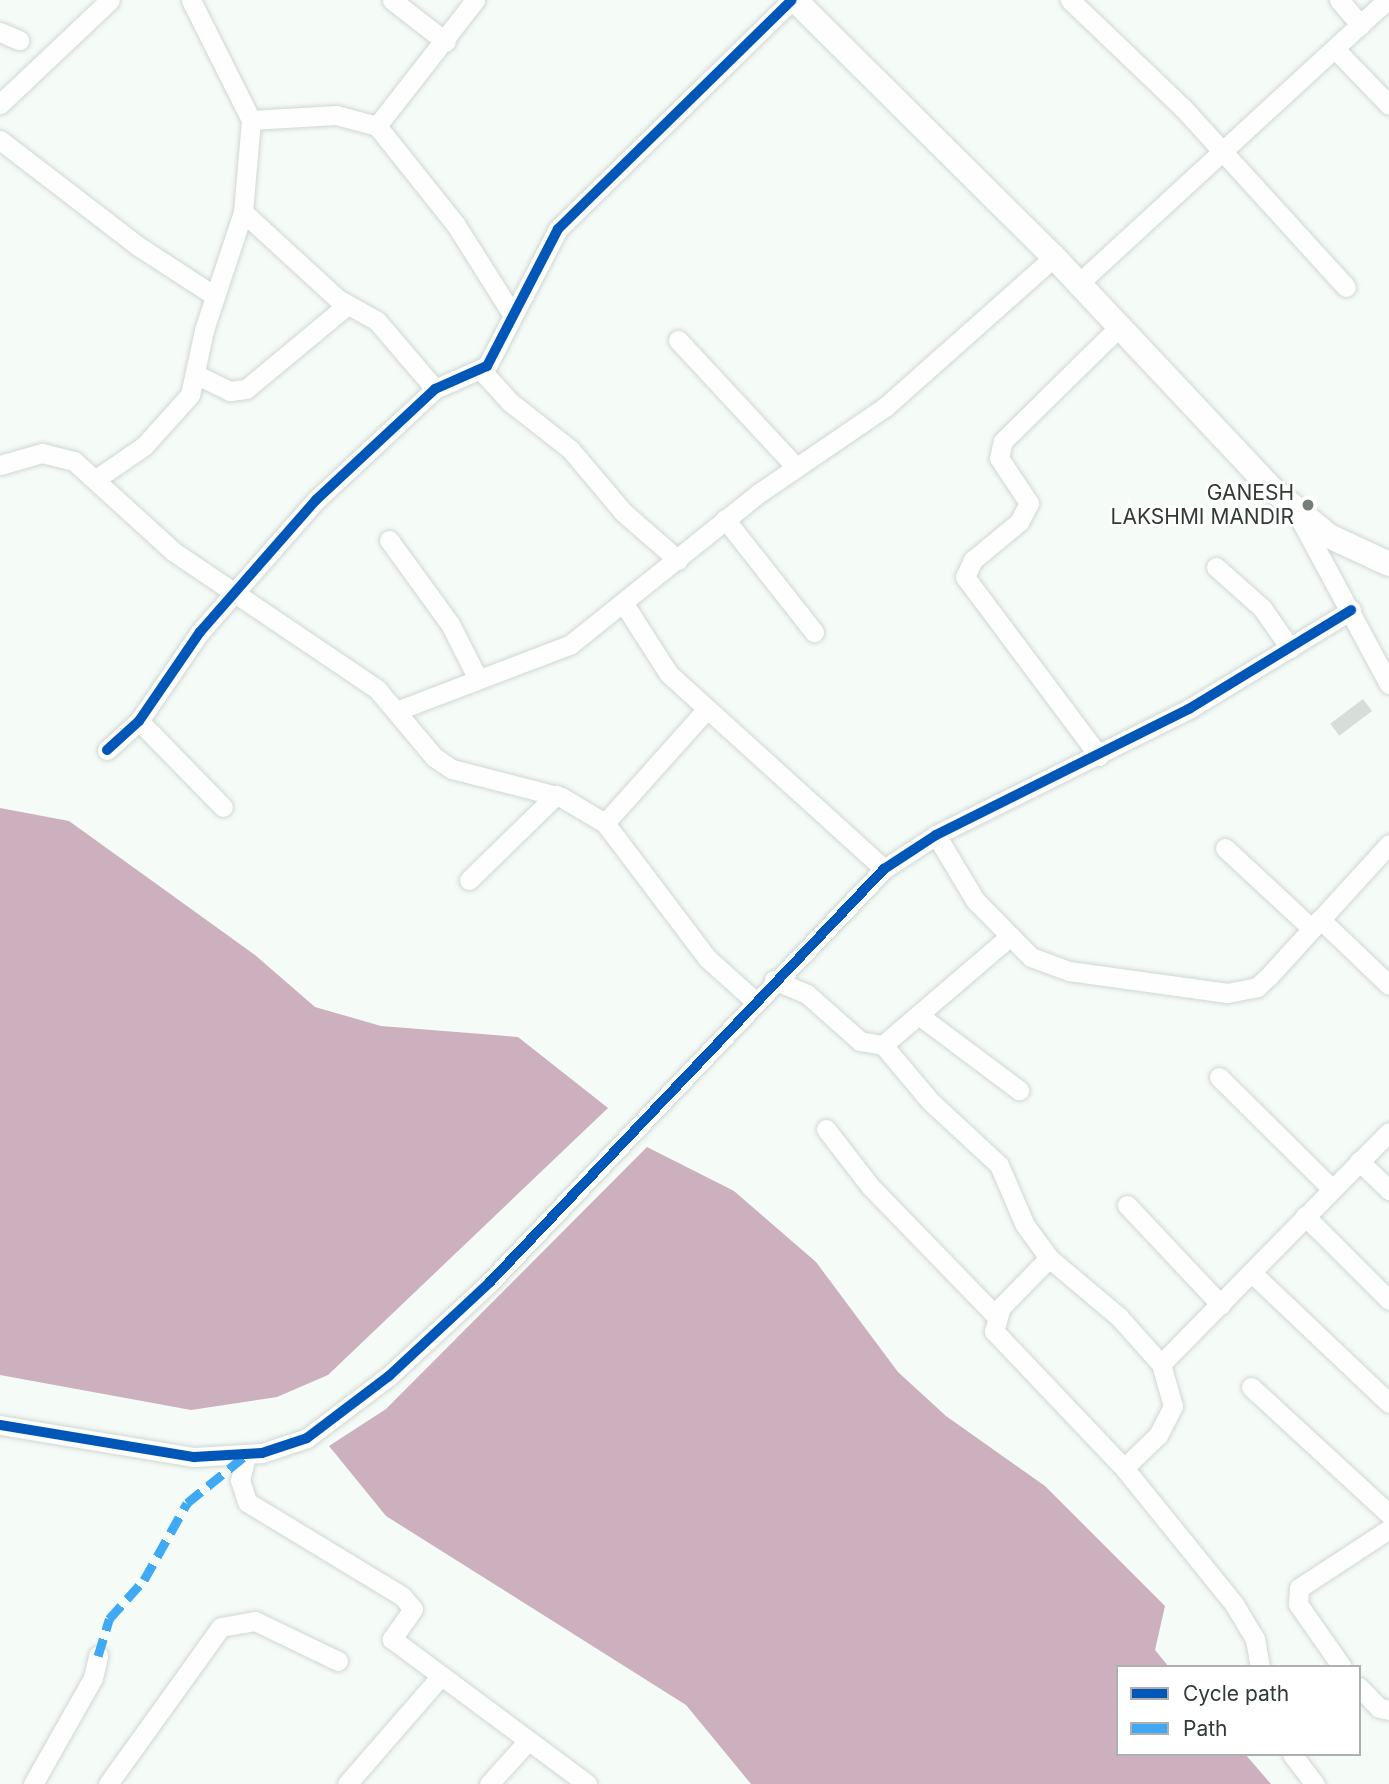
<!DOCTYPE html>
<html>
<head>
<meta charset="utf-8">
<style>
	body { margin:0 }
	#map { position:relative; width:1389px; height:1784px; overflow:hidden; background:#f5fbf7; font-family:Inter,sans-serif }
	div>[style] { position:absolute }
	.water>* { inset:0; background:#cdb0be }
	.building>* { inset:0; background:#d7ded9; transform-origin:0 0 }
	.roads { filter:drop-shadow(0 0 2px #d0d7d2) drop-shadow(0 0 2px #d0d7d2) }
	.minor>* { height:19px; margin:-9.5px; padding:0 9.5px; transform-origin:9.5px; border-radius:9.5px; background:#fefefe }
	.major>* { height:24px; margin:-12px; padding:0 12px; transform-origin:12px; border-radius:12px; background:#fefefe }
	.quiet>* { height:9px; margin-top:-4.5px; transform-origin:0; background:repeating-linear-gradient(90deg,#3fa9f5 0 18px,transparent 0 27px) }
	.cycleway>* { height:10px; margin:-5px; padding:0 5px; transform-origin:5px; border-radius:5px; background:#0057b8 }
	.dots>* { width:19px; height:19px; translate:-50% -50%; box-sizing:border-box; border:4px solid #fff; border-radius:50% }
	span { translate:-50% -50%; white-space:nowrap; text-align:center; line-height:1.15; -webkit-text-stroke:6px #fff; paint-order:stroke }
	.poi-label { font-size:21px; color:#323a34 }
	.right { translate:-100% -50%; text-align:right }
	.legend { position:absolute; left:1116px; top:1665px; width:245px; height:91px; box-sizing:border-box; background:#fff; border:2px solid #adb0ae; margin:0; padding:9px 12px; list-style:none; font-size:21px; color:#323a34 }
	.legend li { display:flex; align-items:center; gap:14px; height:35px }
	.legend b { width:35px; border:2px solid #adb0ae }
</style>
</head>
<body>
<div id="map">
	<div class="water">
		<div style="clip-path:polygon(0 808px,69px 821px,255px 955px,315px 1007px,381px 1026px,518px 1037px,608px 1108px,328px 1375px,277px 1397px,191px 1410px,0 1375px)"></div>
		<div style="clip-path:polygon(647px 1147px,734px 1191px,816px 1262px,898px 1372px,946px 1416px,1045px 1486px,1165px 1606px,1155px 1650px,1169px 1667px,1118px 1667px,1118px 1754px,1245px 1754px,1271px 1784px,751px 1784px,686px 1705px,386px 1516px,329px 1446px,386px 1409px)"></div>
	</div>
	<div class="building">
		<div style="left:1363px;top:699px;width:15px;height:41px;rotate:53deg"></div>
	</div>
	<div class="roads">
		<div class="minor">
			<div style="left:392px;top:0;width:68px;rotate:37.9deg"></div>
			<div style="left:1070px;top:0;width:156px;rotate:43.7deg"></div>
			<div style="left:1183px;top:108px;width:242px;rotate:47.7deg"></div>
			<div style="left:1339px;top:0;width:33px;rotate:49deg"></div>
			<div style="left:0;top:32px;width:21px;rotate:23deg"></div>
			<div style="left:1335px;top:49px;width:78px;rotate:46deg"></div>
			<div style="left:0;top:104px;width:151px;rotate:-43.4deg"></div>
			<div style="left:251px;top:120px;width:85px;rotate:-3.4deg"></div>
			<div style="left:336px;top:115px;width:42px;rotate:15deg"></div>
			<div style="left:377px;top:126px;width:127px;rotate:51.4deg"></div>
			<div style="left:456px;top:225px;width:105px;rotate:57.8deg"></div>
			<div style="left:377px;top:126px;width:160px;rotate:-52.1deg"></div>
			<div style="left:0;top:140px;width:174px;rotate:37.5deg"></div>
			<div style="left:138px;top:246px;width:92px;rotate:33deg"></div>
			<div style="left:243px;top:212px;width:129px;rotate:42.5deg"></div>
			<div style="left:338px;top:299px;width:45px;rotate:29.4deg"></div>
			<div style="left:377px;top:321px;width:89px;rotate:49.5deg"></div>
			<div style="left:1078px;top:284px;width:420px;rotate:-42.6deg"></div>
			<div style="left:678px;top:340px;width:173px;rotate:47.1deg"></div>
			<div style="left:481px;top:370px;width:43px;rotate:47.8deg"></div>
			<div style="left:510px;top:402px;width:76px;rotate:38.1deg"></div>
			<div style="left:570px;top:449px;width:82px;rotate:49.9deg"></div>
			<div style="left:623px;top:512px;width:73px;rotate:41.1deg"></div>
			<div style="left:197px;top:375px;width:37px;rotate:26deg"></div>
			<div style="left:230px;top:391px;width:16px;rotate:-7deg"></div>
			<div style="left:246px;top:389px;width:131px;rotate:-39.7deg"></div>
			<div style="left:0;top:465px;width:44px;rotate:-15.9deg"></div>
			<div style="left:42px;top:453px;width:33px;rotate:14deg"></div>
			<div style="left:74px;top:461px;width:135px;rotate:42.3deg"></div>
			<div style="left:174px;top:552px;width:245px;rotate:34deg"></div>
			<div style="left:377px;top:689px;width:89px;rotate:50deg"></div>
			<div style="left:434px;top:757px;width:22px;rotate:34deg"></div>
			<div style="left:452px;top:769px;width:113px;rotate:14.4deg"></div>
			<div style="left:561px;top:797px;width:51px;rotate:30.6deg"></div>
			<div style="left:605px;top:823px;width:169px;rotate:52.9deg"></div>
			<div style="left:707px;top:958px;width:66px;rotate:41.9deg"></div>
			<div style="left:96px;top:479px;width:58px;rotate:-34.5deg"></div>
			<div style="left:144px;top:446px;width:69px;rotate:-48deg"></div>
			<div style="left:190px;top:395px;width:66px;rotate:-77.8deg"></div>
			<div style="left:204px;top:330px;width:124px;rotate:-71.7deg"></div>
			<div style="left:243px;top:212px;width:92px;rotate:-85deg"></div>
			<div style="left:251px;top:120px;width:134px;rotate:-116.6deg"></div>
			<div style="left:1299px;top:517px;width:190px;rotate:61.7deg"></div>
			<div style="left:725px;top:519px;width:144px;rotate:51.8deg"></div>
			<div style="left:389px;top:540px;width:104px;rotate:54deg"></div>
			<div style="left:450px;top:624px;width:59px;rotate:63deg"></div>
			<div style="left:1216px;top:567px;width:62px;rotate:41.7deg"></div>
			<div style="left:1262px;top:608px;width:49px;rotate:55deg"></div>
			<div style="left:624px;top:604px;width:83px;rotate:57.3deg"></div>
			<div style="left:669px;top:674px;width:290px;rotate:42.2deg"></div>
			<div style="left:396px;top:711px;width:187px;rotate:-20.9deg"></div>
			<div style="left:571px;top:644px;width:241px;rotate:-38.8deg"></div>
			<div style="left:759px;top:493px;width:153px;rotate:-34.3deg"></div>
			<div style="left:885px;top:407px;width:226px;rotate:-41.6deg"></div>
			<div style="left:139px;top:721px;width:120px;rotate:45.7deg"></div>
			<div style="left:107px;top:750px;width:43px;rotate:-42.2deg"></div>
			<div style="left:139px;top:721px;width:108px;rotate:-55.6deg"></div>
			<div style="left:200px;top:632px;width:176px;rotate:-48.7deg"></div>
			<div style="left:316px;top:500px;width:163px;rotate:-43deg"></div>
			<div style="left:435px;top:389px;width:57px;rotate:-23.9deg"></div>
			<div style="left:487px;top:366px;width:154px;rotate:-62.6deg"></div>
			<div style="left:558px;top:229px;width:327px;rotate:-44.4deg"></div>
			<div style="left:1099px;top:756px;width:224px;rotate:-126.8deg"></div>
			<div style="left:965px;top:577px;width:19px;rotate:-65deg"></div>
			<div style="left:973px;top:560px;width:60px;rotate:-39.6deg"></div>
			<div style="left:1019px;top:522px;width:21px;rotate:-62deg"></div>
			<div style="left:1029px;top:503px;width:54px;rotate:-123.7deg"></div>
			<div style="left:999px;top:458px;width:17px;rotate:-77deg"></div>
			<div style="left:1003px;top:441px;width:160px;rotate:-44.5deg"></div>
			<div style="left:605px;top:823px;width:152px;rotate:-48.2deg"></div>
			<div style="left:936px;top:835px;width:76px;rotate:59deg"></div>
			<div style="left:975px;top:900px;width:80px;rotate:45.5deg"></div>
			<div style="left:1031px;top:957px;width:40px;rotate:20.2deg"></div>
			<div style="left:1069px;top:971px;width:160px;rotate:7.9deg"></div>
			<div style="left:1227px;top:993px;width:31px;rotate:-11deg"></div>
			<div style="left:1257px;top:987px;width:16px;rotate:-43deg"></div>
			<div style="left:1269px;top:976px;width:178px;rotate:-47.7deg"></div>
			<div style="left:1225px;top:848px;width:117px;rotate:42.9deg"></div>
			<div style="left:469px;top:880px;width:122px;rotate:-44.3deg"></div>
			<div style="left:1320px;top:919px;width:95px;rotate:43.7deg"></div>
			<div style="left:774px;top:980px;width:36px;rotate:23deg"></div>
			<div style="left:807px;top:994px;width:71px;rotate:41.6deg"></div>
			<div style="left:860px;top:1041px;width:23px;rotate:10deg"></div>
			<div style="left:883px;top:1045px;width:166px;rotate:-40.6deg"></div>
			<div style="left:920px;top:1016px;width:124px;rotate:36.8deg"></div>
			<div style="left:883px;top:1045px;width:73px;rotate:50deg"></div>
			<div style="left:930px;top:1101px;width:94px;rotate:42.8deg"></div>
			<div style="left:999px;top:1165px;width:65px;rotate:66.6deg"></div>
			<div style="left:1025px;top:1225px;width:41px;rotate:54deg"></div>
			<div style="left:1049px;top:1258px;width:92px;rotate:40.1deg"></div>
			<div style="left:1119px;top:1317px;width:63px;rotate:48.2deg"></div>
			<div style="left:1161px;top:1364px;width:44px;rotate:74.1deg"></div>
			<div style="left:1173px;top:1406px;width:33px;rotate:117deg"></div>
			<div style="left:1158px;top:1435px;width:47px;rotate:135.9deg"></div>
			<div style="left:1219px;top:1077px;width:158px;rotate:44.7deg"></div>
			<div style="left:826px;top:1129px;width:72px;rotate:52.3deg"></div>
			<div style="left:870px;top:1186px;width:180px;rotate:45.9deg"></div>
			<div style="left:1359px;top:1161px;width:42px;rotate:44deg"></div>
			<div style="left:1127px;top:1205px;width:137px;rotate:46.8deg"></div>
			<div style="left:1305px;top:1216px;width:119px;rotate:45deg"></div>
			<div style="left:1049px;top:1258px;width:69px;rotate:134.4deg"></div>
			<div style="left:1001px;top:1307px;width:25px;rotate:106deg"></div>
			<div style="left:994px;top:1331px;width:189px;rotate:46.5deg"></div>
			<div style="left:1124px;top:1468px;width:175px;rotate:51deg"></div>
			<div style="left:1234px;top:1604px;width:41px;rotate:59deg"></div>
			<div style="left:1255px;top:1639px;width:28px;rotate:80deg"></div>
			<div style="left:1252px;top:1273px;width:189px;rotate:43.5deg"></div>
			<div style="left:1161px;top:1364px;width:325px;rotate:-45.5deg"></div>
			<div style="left:1251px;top:1387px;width:188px;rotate:42.6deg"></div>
			<div style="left:0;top:1425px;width:197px;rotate:9.4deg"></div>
			<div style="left:194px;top:1457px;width:68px;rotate:-3.4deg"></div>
			<div style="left:262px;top:1453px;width:47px;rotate:-18.4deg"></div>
			<div style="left:307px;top:1438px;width:103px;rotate:-37.1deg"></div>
			<div style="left:389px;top:1376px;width:138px;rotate:-42.9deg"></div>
			<div style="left:490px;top:1282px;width:571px;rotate:-46.35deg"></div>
			<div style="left:884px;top:869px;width:62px;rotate:-33.2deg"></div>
			<div style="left:936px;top:835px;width:283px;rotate:-26.5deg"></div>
			<div style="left:1189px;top:709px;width:190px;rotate:-31.4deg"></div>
			<div style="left:246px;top:1455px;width:26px;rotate:103deg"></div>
			<div style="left:240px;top:1480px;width:23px;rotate:72deg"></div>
			<div style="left:247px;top:1502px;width:181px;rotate:31.2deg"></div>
			<div style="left:402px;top:1596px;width:17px;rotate:50deg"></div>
			<div style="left:413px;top:1609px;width:37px;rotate:125deg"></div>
			<div style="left:392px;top:1639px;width:243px;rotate:36.6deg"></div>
			<div style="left:1342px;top:1667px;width:77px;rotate:-124.9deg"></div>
			<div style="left:1298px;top:1604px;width:16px;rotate:-86deg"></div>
			<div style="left:1299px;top:1588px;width:108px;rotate:-33.2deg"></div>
			<div style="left:1359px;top:1687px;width:29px;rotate:46deg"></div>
			<div style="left:1379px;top:1708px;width:10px;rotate:11deg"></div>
			<div style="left:1292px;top:1754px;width:38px;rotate:53deg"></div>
			<div style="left:33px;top:1784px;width:122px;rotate:-60.5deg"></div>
			<div style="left:93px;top:1678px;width:23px;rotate:-77deg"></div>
			<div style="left:108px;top:1784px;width:193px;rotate:-54.3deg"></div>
			<div style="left:221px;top:1627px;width:35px;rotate:-10deg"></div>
			<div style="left:255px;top:1621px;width:92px;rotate:25.7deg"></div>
			<div style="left:347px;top:1784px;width:143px;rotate:-49deg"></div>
			<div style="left:489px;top:1784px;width:57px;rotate:-47.9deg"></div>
		</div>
		<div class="major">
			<div style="left:795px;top:0;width:365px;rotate:44.8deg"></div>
			<div style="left:1054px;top:257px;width:318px;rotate:46.8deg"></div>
			<div style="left:1272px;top:489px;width:74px;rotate:39.5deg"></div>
			<div style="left:1329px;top:536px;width:66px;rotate:25deg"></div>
		</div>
	</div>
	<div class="quiet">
		<div style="left:98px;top:1656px;width:39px;rotate:-73deg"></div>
		<div style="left:109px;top:1619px;width:52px;rotate:-48.1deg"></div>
		<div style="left:144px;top:1580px;width:88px;rotate:-60.8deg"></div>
		<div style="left:187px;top:1503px;width:76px;rotate:-39.1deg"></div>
	</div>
	<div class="cycleway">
		<div style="left:107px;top:750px;width:43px;rotate:-42.2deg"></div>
		<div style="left:139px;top:721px;width:108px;rotate:-55.6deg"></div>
		<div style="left:200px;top:632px;width:176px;rotate:-48.7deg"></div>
		<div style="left:316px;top:500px;width:163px;rotate:-43deg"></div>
		<div style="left:435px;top:389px;width:57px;rotate:-23.9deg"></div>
		<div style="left:487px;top:366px;width:154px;rotate:-62.6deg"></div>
		<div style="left:558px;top:229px;width:327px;rotate:-44.4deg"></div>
		<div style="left:0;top:1425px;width:197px;rotate:9.4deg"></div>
		<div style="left:194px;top:1457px;width:68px;rotate:-3.4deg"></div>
		<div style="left:262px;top:1453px;width:47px;rotate:-18.4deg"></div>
		<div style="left:307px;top:1438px;width:103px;rotate:-37.1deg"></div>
		<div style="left:389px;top:1376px;width:138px;rotate:-42.9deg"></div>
		<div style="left:490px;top:1282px;width:571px;rotate:-46.35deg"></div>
		<div style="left:884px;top:869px;width:62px;rotate:-33.2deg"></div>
		<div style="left:936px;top:835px;width:283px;rotate:-26.5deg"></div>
		<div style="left:1189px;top:709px;width:190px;rotate:-31.4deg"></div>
	</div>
	<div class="dots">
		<div style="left:1308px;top:505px;background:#767e78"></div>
	</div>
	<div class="poi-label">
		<span class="right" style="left:1294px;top:505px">GANESH<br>LAKSHMI MANDIR</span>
	</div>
	<ul class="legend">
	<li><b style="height:9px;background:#0057b8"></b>Cycle path</li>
	<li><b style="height:9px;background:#3fa9f5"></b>Path</li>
	</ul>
</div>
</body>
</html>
